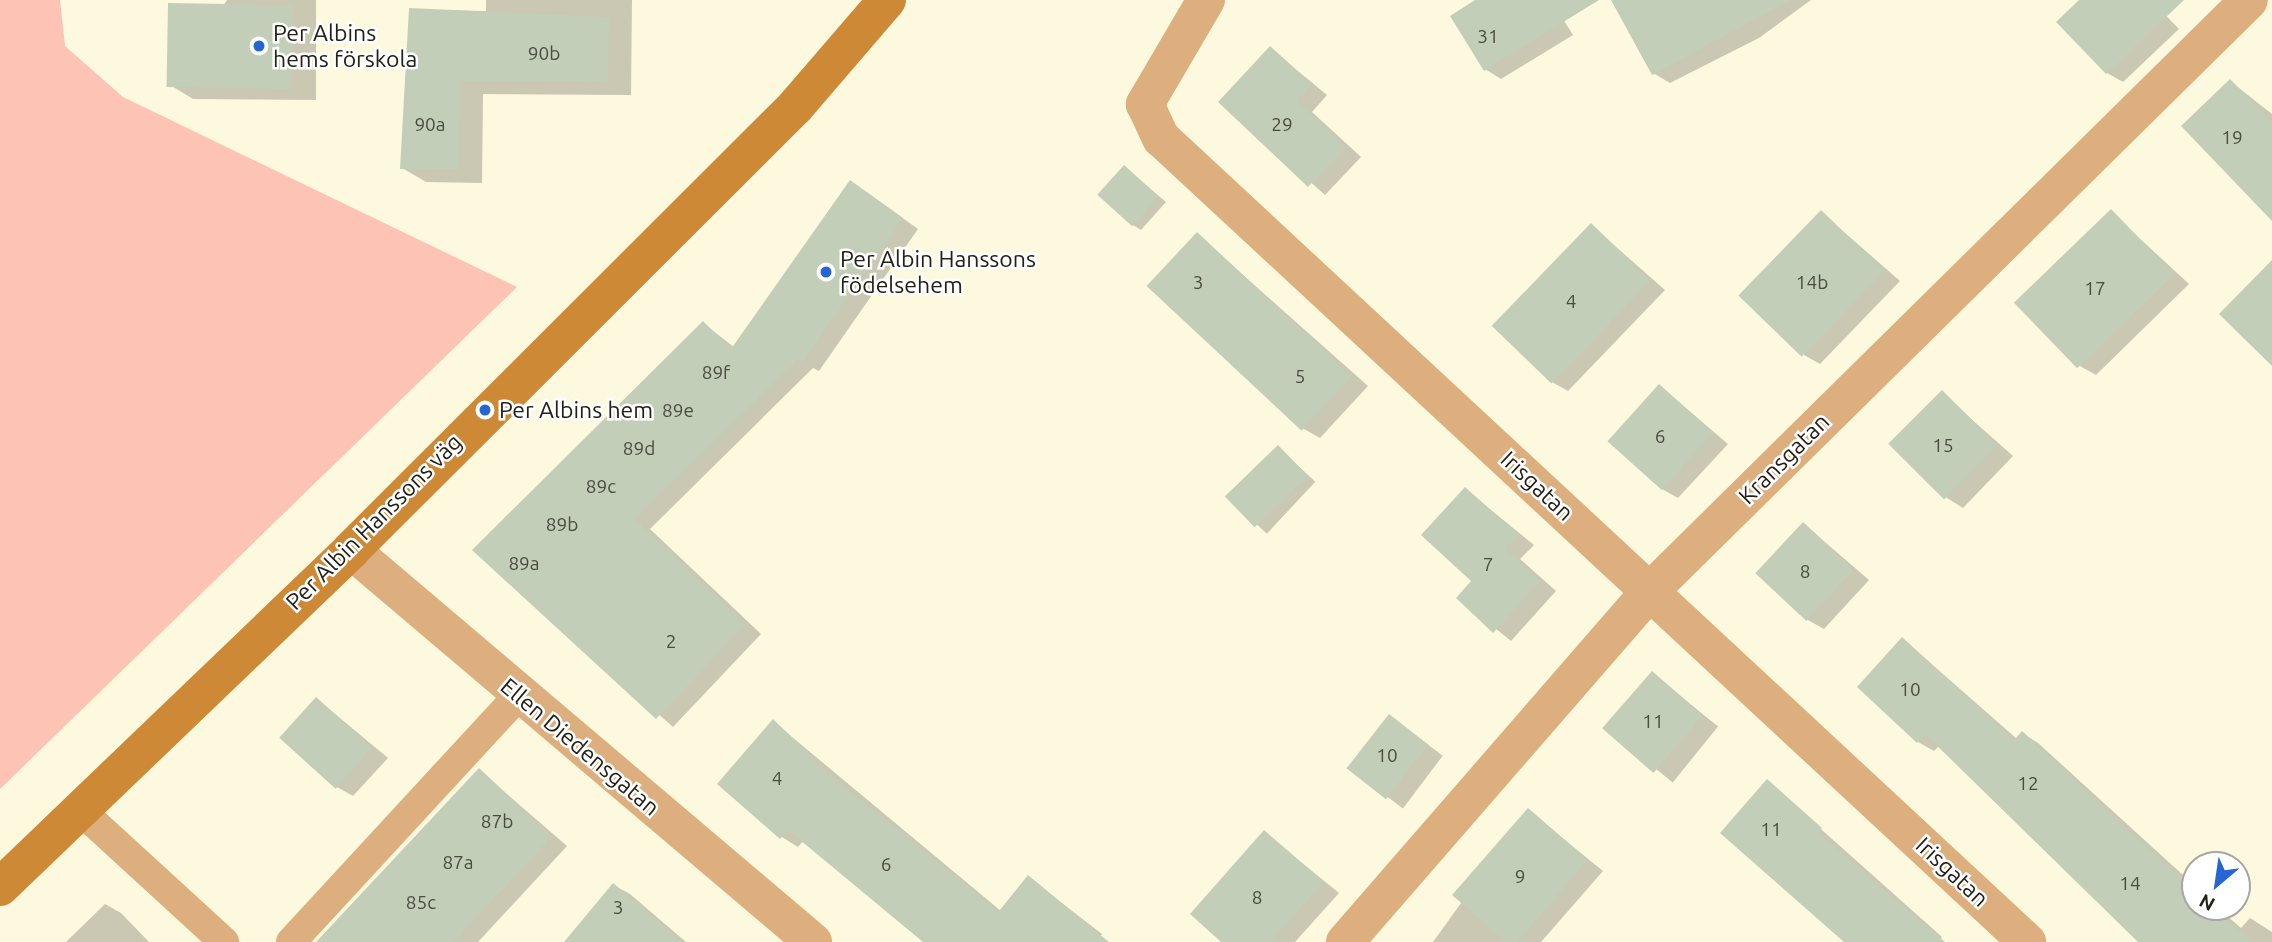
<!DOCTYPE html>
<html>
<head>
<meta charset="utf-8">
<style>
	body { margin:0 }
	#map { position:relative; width:2272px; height:942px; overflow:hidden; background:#fdf9df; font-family:Ubuntu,sans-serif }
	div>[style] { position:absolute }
	.green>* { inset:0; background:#fdc3b4 }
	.shadow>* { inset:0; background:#0003; transform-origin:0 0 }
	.building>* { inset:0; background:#c2ceb8; transform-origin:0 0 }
	.lane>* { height:30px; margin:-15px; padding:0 15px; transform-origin:15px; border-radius:15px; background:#deaf7e }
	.street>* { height:38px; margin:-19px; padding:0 19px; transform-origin:19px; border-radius:19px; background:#deaf7e }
	.secondary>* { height:38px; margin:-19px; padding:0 19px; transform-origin:19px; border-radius:19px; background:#ce8937 }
	.dots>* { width:19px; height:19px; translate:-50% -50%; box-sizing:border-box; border:4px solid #fff; border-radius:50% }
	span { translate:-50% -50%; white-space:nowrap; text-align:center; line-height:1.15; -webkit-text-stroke:5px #fff; paint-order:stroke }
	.number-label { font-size:19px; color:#4a4c40 }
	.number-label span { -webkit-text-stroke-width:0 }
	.poi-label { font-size:23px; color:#222118 }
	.left { translate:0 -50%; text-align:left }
	.street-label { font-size:23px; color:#222118 }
	.north { position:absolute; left:2181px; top:851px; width:70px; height:70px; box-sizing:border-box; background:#fff; border:2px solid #a7a6a3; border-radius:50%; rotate:209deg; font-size:19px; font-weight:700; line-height:28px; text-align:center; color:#222118 }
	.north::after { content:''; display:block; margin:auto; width:24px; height:32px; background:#2566d2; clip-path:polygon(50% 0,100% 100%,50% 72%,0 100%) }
</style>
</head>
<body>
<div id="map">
	<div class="green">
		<div style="clip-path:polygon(0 0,60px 0,65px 46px,123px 97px,517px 287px,0 789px)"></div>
	</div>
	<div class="shadow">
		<div style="clip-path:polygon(227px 0,316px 0,316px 100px,193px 99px,170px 85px)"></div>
		<div style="clip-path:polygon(486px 0,632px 0,631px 95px,483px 94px,482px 183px,426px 182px,402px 168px,411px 10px,486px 11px)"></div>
		<div style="clip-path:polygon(1479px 0,1551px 0,1573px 35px,1501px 79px,1485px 69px)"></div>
		<div style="clip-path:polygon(1613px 0,1811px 0,1759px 38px,1670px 83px,1653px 73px)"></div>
		<div style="clip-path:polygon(2082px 0,2151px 0,2179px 29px,2123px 82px,2107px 73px)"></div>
		<div style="clip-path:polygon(1270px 48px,1327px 95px,1312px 112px,1361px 157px,1325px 195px,1220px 102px)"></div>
		<div style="clip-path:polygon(2230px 81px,2272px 114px,2272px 218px)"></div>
		<div style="clip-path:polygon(1124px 167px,1166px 202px,1141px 230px,1133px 225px)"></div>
		<div style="clip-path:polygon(866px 192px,918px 229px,819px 371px,813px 368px,650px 529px,761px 634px,673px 727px,474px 550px,703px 323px,735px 348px)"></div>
		<div style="clip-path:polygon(1821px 212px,1900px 281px,1820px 364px,1804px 355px)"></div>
		<div style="clip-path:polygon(2111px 212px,2189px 284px,2096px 375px,2080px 366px)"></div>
		<div style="clip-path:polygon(1591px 225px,1665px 290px,1568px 391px,1552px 382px)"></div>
		<div style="clip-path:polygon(1197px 234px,1368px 386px,1320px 438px,1304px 429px)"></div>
		<div style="clip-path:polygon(1660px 386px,1728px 444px,1678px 498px,1662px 489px)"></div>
		<div style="clip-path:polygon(1942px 393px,2013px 456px,1963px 508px,1947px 498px)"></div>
		<div style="left:1278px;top:447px;width:51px;height:71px;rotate:43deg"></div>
		<div style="clip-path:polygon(1465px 489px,1534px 545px,1520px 559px,1556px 591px,1511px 641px,1458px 598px,1474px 581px)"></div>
		<div style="clip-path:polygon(1804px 524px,1869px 580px,1824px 629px,1808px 620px)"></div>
		<div style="clip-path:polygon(1903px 639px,2017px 739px,2022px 733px,2038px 743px,2195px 886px,2195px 907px,2217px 907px,2241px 928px,2250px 918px,2272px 932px,2272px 942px,2140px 942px,1939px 746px,1934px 751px,1918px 742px,1859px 687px)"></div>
		<div style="left:1652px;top:673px;width:85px;height:72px;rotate:39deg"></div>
		<div style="clip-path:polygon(317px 699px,388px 758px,353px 796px,337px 787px)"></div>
		<div style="left:1390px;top:716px;width:66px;height:66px;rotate:37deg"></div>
		<div style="clip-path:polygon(774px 722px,1001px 911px,1028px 877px,1102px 934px,1095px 942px,925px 942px,803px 841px,798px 847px,782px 837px,719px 784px)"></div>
		<div style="clip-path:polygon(479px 770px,567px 846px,478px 942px,318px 942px)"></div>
		<div style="clip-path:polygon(1767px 781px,1942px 937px,1938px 942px,1847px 942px)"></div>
		<div style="clip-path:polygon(1528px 810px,1603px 871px,1541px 942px,1433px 942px)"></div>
		<div style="clip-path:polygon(1264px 832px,1339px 893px,1295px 942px,1224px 942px)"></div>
		<div style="clip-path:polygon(613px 885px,630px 894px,686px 942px,577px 942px)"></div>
		<div style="clip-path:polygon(105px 904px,121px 913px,149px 942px,66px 942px)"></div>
	</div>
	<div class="building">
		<div style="clip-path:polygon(1475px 0,1599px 0,1484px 71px,1450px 16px)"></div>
		<div style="clip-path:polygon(1611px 0,1791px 0,1652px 75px)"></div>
		<div style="clip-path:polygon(2079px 0,2184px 0,2106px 74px,2056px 22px)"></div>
		<div style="left:168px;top:3px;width:125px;height:84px;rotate:1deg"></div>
		<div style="clip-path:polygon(409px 8px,609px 17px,608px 82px,460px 81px,459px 170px,400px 169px)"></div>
		<div style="clip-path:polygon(1270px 46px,1312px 84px,1297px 101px,1346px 147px,1308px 187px,1218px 102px)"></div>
		<div style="clip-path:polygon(2230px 79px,2272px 122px,2272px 221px,2181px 126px)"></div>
		<div style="left:1124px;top:165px;width:47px;height:40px;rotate:42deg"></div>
		<div style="clip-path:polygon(850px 180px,903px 218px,802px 363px,797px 360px,635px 519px,746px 624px,656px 719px,472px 550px,703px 321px,731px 349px)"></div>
		<div style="left:2111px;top:209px;width:91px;height:135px;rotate:46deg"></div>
		<div style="left:1821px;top:210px;width:88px;height:119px;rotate:44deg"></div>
		<div style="left:1591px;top:223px;width:83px;height:143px;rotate:44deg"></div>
		<div style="left:1197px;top:232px;width:212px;height:74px;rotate:43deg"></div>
		<div style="clip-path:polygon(2272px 260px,2272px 366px,2219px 314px)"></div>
		<div style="left:1659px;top:384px;width:73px;height:77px;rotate:42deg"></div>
		<div style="left:1942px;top:390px;width:79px;height:76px;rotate:45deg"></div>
		<div style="left:1278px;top:445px;width:43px;height:74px;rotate:46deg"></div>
		<div style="clip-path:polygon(1465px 487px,1519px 535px,1505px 549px,1541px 581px,1493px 633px,1456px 598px,1471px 581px,1421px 535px)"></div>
		<div style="left:1803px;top:522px;width:70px;height:70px;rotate:43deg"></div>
		<div style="clip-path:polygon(1902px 637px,2014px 740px,2022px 731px,2195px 891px,2195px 907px,2213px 907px,2252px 942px,2138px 942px,1925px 734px,1917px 743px,1857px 687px)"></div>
		<div style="left:1652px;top:671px;width:68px;height:76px;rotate:41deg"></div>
		<div style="left:316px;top:697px;width:76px;height:55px;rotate:42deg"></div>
		<div style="left:1389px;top:714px;width:50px;height:69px;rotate:38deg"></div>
		<div style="clip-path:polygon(773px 719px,834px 778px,999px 911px,1028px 875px,1109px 942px,923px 942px,788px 830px,780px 839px,717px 784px)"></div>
		<div style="clip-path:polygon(479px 768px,552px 836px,454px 942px,316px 942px)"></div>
		<div style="clip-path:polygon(1767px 779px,1822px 828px,1818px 832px,1945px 942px,1844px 942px,1720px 833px)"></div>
		<div style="clip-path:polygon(1528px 808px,1588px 860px,1517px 942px,1506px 942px,1452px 895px)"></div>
		<div style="clip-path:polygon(1264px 830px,1324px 882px,1271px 942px,1221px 942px,1190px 914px)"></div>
		<div style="clip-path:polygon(613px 883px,683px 942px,564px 942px)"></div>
	</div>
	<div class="lane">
		<div style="left:79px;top:809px;width:197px;rotate:42.5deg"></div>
		<div style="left:291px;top:942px;width:335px;rotate:-47.3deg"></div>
	</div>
	<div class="street">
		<div style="left:1206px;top:0;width:121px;rotate:120.4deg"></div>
		<div style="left:1145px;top:104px;width:38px;rotate:65deg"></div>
		<div style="left:1161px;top:138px;width:1182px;rotate:42.87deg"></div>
		<div style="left:351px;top:550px;width:606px;rotate:40.31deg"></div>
		<div style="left:1345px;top:942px;width:465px;rotate:-49deg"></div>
		<div style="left:1650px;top:591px;width:841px;rotate:-44.61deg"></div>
	</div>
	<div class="secondary">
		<div style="left:0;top:887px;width:487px;rotate:-43.8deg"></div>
		<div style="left:351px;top:550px;width:627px;rotate:-44.94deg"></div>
		<div style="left:795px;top:107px;width:141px;rotate:-49.3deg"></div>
	</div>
	<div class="dots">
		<div style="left:259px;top:46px;background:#2566d2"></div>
		<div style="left:826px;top:272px;background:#2566d2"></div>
		<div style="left:485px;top:410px;background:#2566d2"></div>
	</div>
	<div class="number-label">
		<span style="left:1488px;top:37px">31</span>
		<span style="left:544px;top:54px">90b</span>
		<span style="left:430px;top:125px">90a</span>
		<span style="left:1282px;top:125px">29</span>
		<span style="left:2232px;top:138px">19</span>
		<span style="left:1198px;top:283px">3</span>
		<span style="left:1812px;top:283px">14b</span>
		<span style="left:2095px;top:289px">17</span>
		<span style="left:1571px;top:302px">4</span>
		<span style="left:716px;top:373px">89f</span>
		<span style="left:1300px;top:377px">5</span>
		<span style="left:678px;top:411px">89e</span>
		<span style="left:1660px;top:437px">6</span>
		<span style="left:1943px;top:446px">15</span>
		<span style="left:639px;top:449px">89d</span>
		<span style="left:601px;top:487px">89c</span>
		<span style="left:562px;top:525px">89b</span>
		<span style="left:524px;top:564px">89a</span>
		<span style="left:1488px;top:565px">7</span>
		<span style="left:1805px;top:572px">8</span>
		<span style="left:671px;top:642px">2</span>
		<span style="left:1910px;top:690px">10</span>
		<span style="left:1653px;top:722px">11</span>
		<span style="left:1387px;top:756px">10</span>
		<span style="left:777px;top:779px">4</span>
		<span style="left:2028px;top:784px">12</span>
		<span style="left:497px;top:822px">87b</span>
		<span style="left:1771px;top:830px">11</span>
		<span style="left:458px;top:863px">87a</span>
		<span style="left:886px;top:865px">6</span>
		<span style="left:1520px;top:877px">9</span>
		<span style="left:2130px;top:884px">14</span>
		<span style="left:1257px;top:898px">8</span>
		<span style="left:421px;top:903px">85c</span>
		<span style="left:618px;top:908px">3</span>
	</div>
	<div class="poi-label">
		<span class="left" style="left:273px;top:46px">Per Albins<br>hems förskola</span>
		<span class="left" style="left:840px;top:272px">Per Albin Hanssons<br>födelsehem</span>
		<span class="left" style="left:499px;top:410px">Per Albins hem</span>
	</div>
	<div class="street-label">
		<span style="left:1784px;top:459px;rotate:-45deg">Kransgatan</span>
		<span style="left:1537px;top:486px;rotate:43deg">Irisgatan</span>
		<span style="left:374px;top:522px;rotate:-45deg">Per Albin Hanssons väg</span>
		<span style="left:580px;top:747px;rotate:40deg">Ellen Diedensgatan</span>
		<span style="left:1952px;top:872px;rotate:43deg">Irisgatan</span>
	</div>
	<div class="north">N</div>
</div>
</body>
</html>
